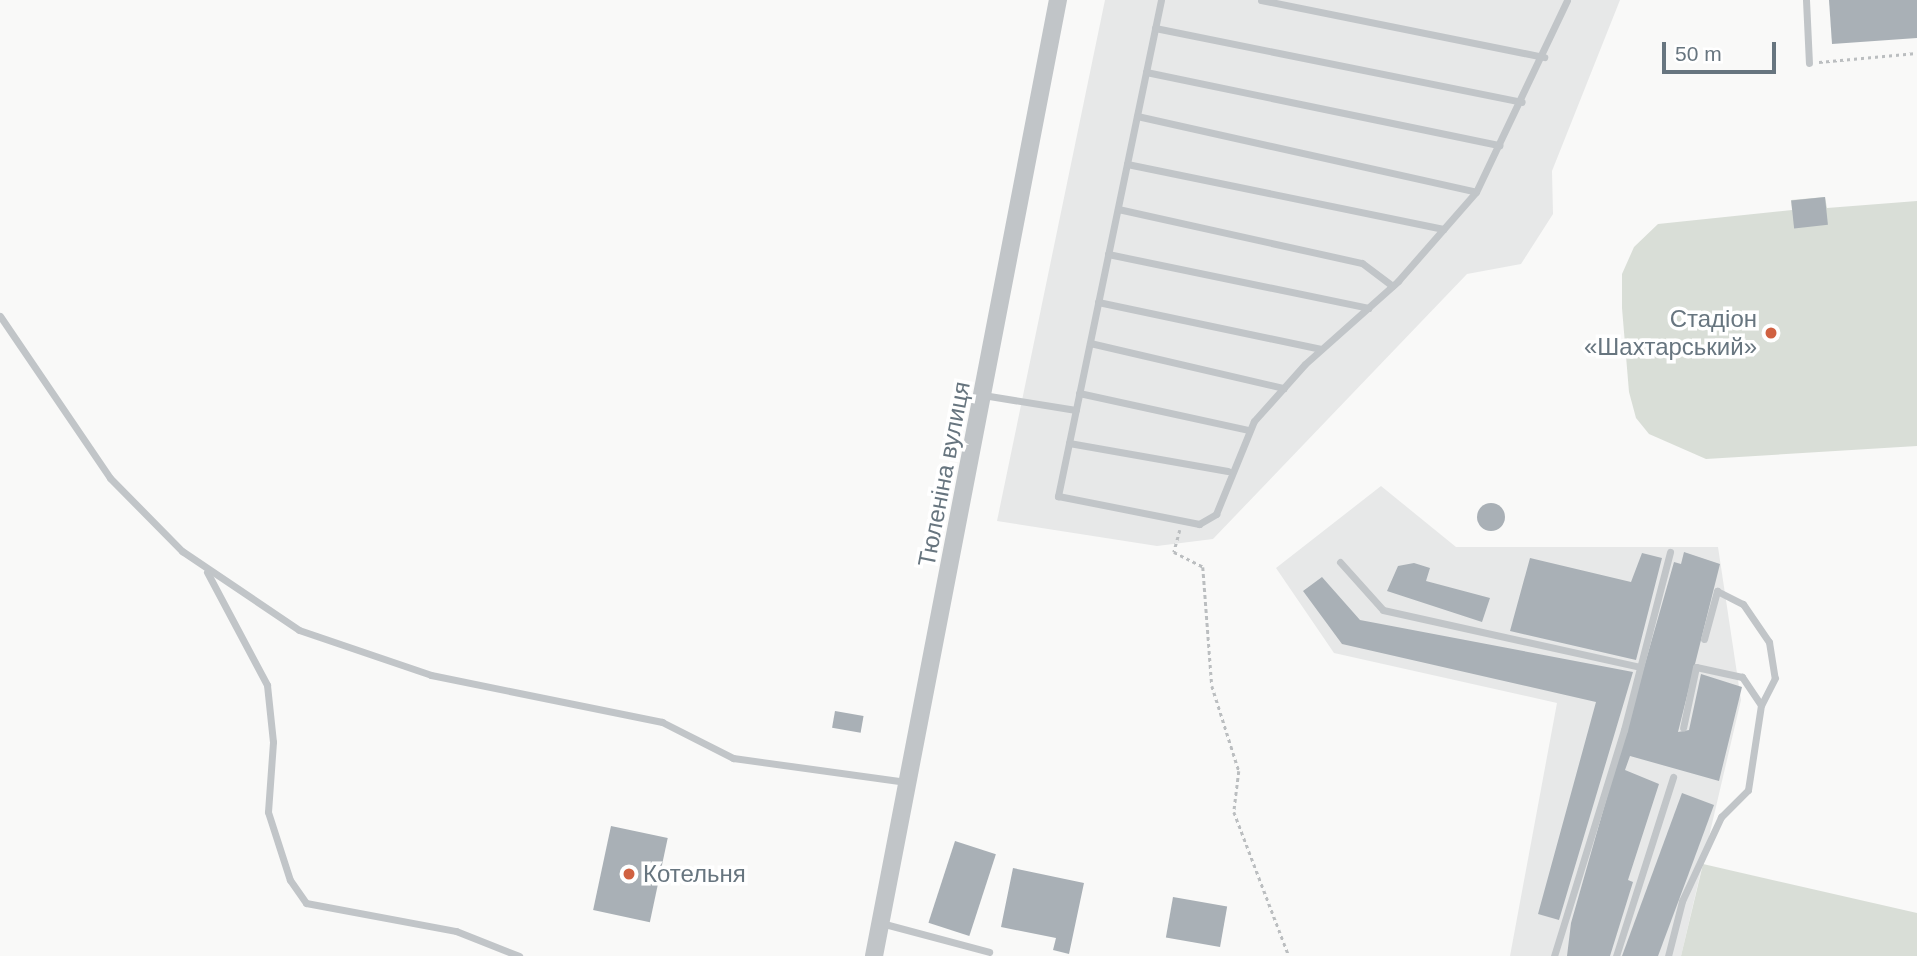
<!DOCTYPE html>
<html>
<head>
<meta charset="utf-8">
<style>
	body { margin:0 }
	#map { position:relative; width:1917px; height:956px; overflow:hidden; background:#f9f9f8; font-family:Helvetica,sans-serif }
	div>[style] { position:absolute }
	.built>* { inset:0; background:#e7e8e8 }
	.green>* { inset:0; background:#d9ded7 }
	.building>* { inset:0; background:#a9b0b6; transform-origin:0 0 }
	.round { border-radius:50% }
	.path>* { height:2.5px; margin-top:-1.25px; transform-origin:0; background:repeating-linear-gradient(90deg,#bbbec0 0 3.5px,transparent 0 7px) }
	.service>* { height:7px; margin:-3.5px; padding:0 3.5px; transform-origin:3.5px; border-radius:3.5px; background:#c1c5c8 }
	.tertiary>* { height:18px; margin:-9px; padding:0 9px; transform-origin:9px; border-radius:9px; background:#c1c5c8 }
	.dots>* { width:19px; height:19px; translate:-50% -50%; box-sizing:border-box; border:4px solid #fff; border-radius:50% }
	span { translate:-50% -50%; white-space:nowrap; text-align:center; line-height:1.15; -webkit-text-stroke:7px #fff; paint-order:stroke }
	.poi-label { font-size:24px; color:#67757f }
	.right { translate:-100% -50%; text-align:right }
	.left { translate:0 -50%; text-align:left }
	.street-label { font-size:24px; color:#67757f }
	.scale { position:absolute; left:1662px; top:42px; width:114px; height:32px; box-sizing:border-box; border:4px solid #67757f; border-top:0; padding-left:9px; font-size:21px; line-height:24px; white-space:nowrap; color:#67757f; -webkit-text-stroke:5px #fff; paint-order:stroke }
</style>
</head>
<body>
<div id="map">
	<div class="built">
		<div style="clip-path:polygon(1105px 0,1620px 0,1552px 171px,1553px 214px,1521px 264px,1467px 274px,1213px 539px,1157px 546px,997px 521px)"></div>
		<div style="clip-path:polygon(1381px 486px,1456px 547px,1718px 547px,1741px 700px,1681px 956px,1510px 956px,1557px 703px,1334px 653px,1276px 568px)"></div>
	</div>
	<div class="green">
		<div style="clip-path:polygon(1825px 197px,1827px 208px,1917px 201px,1917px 446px,1706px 459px,1649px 434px,1636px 418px,1629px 392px,1622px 308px,1622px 274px,1634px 247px,1658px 224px,1792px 210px,1791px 200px)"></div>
		<div style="clip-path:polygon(1703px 864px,1917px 913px,1917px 956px,1681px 956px)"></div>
	</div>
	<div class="building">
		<div style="clip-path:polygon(1829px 0,1917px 0,1917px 38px,1832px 44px)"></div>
		<div style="left:1825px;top:197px;width:28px;height:34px;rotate:84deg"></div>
		<div class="round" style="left:1477px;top:503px;width:28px;height:28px"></div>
		<div style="clip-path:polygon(1684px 552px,1720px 564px,1678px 732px,1689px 730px,1701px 674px,1742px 687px,1719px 781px,1630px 756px,1625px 770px,1659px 784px,1628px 880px,1633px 882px,1610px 956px,1567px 956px,1571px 923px,1674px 562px,1681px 564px)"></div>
		<div style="clip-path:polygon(1642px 553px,1662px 558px,1636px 660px,1510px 631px,1530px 558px,1631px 582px)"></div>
		<div style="clip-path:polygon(1414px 563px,1430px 568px,1426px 581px,1490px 598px,1482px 622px,1387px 591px,1398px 566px)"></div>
		<div style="clip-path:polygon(1322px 577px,1360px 620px,1633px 672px,1559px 920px,1538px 914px,1596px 702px,1342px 644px,1303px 591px)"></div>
		<div style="left:835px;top:711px;width:29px;height:17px;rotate:10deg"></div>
		<div style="clip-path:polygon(1682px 793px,1714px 805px,1693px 862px,1658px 956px,1622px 956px)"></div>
		<div style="left:611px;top:826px;width:58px;height:86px;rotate:12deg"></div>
		<div style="left:955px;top:841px;width:43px;height:86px;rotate:18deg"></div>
		<div style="clip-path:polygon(1013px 868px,1084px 883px,1069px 954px,1053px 950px,1056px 938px,1001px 927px)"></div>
		<div style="left:1173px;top:897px;width:55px;height:41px;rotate:10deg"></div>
	</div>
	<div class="path">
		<div style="left:1819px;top:62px;width:98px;rotate:-5.2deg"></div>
		<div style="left:1180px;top:530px;width:23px;rotate:105deg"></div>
		<div style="left:1174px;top:552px;width:33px;rotate:27deg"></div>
		<div style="left:1203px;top:567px;width:119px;rotate:85.7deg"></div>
		<div style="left:1212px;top:686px;width:89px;rotate:72.4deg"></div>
		<div style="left:1239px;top:771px;width:41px;rotate:97deg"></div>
		<div style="left:1234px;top:812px;width:154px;rotate:69.1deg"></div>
	</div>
	<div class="service">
		<div style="left:1161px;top:0;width:507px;rotate:101.73deg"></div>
		<div style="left:1058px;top:496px;width:144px;rotate:11.2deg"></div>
		<div style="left:1199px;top:524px;width:20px;rotate:-30deg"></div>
		<div style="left:1216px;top:514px;width:100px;rotate:-67.8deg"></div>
		<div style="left:1254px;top:421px;width:76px;rotate:-48.2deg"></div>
		<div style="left:1305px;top:364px;width:125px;rotate:-41.7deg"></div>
		<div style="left:1398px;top:281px;width:118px;rotate:-48.8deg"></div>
		<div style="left:1476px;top:192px;width:212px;rotate:-64.6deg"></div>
		<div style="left:1261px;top:0;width:289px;rotate:11.4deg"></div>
		<div style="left:1806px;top:0;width:63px;rotate:87.3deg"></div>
		<div style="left:1155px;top:28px;width:374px;rotate:11.4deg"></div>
		<div style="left:1146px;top:72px;width:361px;rotate:11.7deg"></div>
		<div style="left:1137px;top:116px;width:347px;rotate:12.6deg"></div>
		<div style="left:1127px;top:164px;width:323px;rotate:11.6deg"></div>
		<div style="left:1118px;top:209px;width:250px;rotate:12.5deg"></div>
		<div style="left:1362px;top:263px;width:38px;rotate:37deg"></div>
		<div style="left:1108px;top:254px;width:266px;rotate:11.7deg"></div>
		<div style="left:1098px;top:302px;width:228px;rotate:11.9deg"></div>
		<div style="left:0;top:316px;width:196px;rotate:55.8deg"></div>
		<div style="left:110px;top:478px;width:103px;rotate:45.4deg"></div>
		<div style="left:182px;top:551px;width:141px;rotate:34deg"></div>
		<div style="left:299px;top:630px;width:139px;rotate:18.8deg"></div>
		<div style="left:431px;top:675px;width:236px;rotate:11.5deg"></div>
		<div style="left:662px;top:722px;width:80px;rotate:26.9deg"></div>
		<div style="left:733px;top:758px;width:175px;rotate:7.9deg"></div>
		<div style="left:1090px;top:343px;width:199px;rotate:13.1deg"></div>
		<div style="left:1079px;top:393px;width:174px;rotate:12.3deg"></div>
		<div style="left:983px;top:395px;width:94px;rotate:9.2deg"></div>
		<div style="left:1069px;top:443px;width:161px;rotate:10deg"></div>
		<div style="left:1340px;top:562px;width:64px;rotate:48.1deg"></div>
		<div style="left:1383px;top:610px;width:263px;rotate:12.5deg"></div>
		<div style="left:207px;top:572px;width:128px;rotate:62deg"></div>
		<div style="left:267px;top:685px;width:57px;rotate:84deg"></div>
		<div style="left:273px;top:742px;width:70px;rotate:94.1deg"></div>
		<div style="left:268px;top:812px;width:71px;rotate:72.1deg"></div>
		<div style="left:290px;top:880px;width:28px;rotate:55deg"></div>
		<div style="left:306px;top:903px;width:153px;rotate:10.6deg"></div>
		<div style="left:456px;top:931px;width:68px;rotate:21.6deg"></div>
		<div style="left:1704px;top:639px;width:50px;rotate:-74.8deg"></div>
		<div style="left:1717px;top:591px;width:29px;rotate:27deg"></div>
		<div style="left:1743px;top:604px;width:46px;rotate:55.6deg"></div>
		<div style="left:1769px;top:642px;width:36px;rotate:81deg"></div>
		<div style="left:1775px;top:678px;width:30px;rotate:117deg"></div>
		<div style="left:881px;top:923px;width:112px;rotate:15deg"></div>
		<div style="left:1554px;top:956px;width:237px;rotate:-72.8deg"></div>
		<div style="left:1624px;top:730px;width:184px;rotate:-75.5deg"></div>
		<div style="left:1616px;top:956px;width:188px;rotate:-72.3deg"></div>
		<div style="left:1668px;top:956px;width:57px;rotate:-75.7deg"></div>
		<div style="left:1682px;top:901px;width:93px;rotate:-65.1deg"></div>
		<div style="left:1721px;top:817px;width:38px;rotate:-45deg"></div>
		<div style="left:1748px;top:790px;width:86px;rotate:-81.3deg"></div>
		<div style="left:1761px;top:705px;width:34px;rotate:-124deg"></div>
		<div style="left:1742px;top:677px;width:47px;rotate:-167.7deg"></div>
		<div style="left:1696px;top:667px;width:62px;rotate:102deg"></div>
	</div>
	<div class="tertiary">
		<div style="left:874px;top:956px;width:974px;rotate:-79.11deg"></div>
	</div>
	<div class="dots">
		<div style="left:1771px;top:333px;background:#d06141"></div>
		<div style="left:629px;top:874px;background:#d06141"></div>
	</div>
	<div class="poi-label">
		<span class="right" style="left:1757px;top:333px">Стадіон<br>«Шахтарський»</span>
		<span class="left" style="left:643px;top:874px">Котельня</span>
	</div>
	<div class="street-label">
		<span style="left:944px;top:474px;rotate:-79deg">Тюленіна вулиця</span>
	</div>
	<div class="scale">50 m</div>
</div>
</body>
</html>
